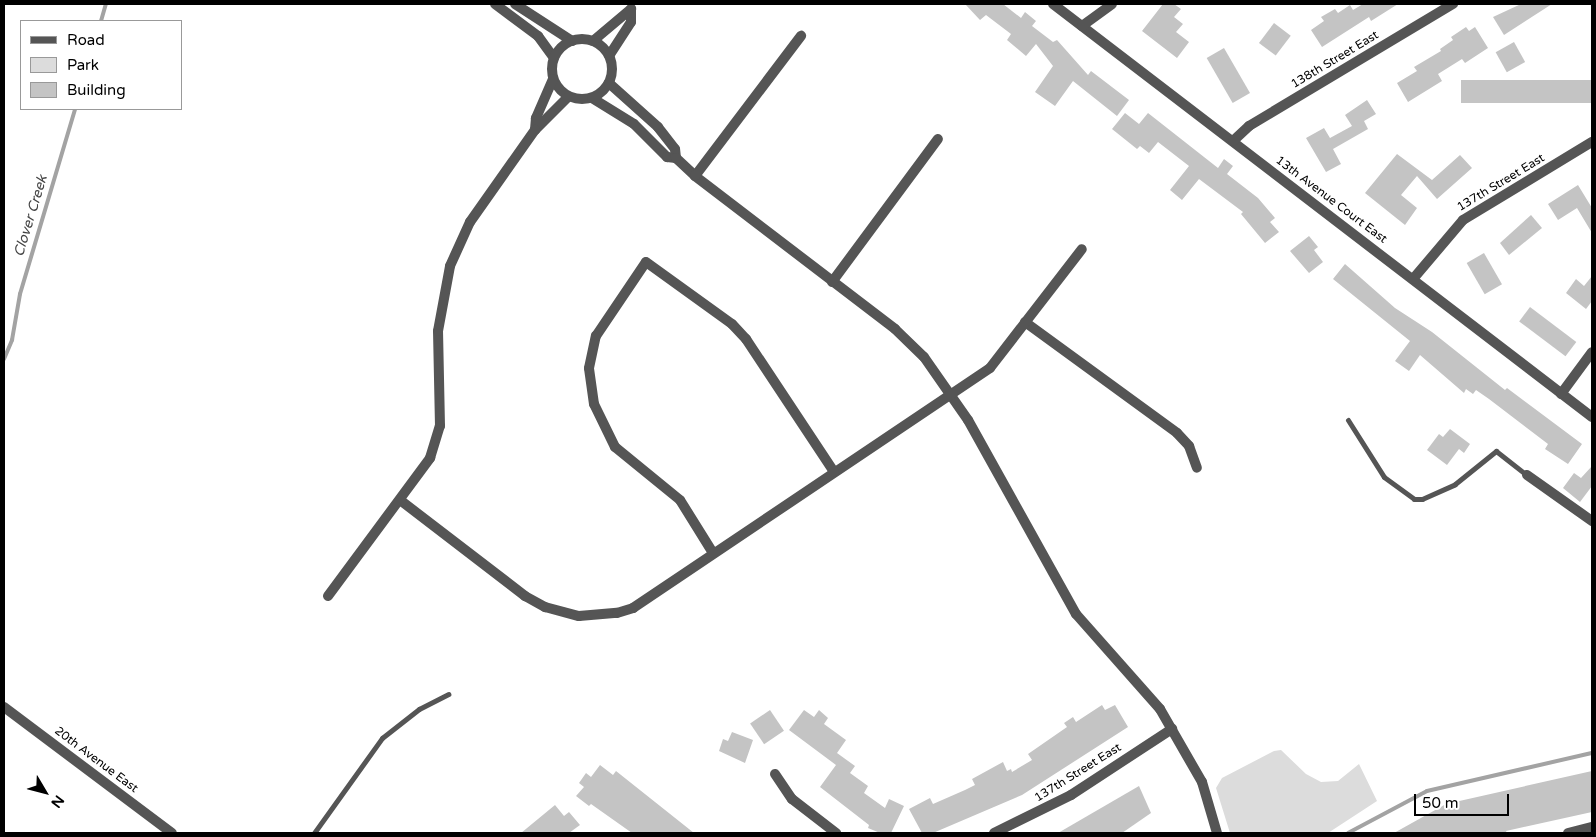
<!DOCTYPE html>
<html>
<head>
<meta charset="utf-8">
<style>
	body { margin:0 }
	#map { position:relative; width:1596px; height:837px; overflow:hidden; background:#fff; font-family:"Varela Round",sans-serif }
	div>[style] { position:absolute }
	.green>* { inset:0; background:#dcdcdc }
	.stream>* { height:4px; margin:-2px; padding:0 2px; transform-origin:2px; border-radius:2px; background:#a3a3a3 }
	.building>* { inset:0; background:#c4c4c4; transform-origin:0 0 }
	.service>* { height:5px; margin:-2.5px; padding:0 2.5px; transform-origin:2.5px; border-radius:2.5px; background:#555 }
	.minor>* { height:10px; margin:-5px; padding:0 5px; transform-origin:5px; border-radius:5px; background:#555 }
	.minor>.ring { margin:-5px; padding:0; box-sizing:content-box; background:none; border:10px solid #555; border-radius:50% }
	span { translate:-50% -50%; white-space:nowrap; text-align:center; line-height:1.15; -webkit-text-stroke:4px #fff; paint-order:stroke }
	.street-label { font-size:12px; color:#000 }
	.water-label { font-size:14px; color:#444; font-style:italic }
	.frame { position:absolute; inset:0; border:5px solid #000; pointer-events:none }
	.legend { position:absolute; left:20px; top:20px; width:162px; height:90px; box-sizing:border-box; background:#fff; border:1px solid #999; margin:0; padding:6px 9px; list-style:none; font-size:15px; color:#000 }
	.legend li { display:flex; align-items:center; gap:10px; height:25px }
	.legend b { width:25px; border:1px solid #999 }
	.north { position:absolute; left:20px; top:767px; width:50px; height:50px; -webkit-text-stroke:4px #fff; paint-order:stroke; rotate:127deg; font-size:14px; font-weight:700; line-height:20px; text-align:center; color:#000 }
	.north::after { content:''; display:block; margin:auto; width:18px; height:22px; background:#000; clip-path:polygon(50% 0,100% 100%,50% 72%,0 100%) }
	.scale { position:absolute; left:1414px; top:794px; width:95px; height:22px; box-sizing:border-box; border:2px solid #000; border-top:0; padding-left:6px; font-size:15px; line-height:18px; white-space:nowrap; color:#000; -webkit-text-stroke:4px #fff; paint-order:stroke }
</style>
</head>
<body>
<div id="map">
	<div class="green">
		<div style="clip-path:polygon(1281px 750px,1306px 774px,1321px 782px,1338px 781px,1359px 764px,1377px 801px,1328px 833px,1230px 833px,1216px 788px,1222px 778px,1274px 751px)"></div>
	</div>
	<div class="stream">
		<div style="left:101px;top:21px;width:18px;rotate:-74deg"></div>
		<div style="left:4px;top:359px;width:21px;rotate:-67deg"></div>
		<div style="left:12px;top:340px;width:47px;rotate:-80.1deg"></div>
		<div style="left:20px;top:294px;width:193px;rotate:-73.4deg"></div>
		<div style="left:1348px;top:833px;width:89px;rotate:-28deg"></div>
		<div style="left:1427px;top:791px;width:169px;rotate:-13deg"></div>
	</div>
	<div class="building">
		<div style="clip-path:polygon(965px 4px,1003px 4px,1021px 18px,1025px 12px,1036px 21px,1032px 26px,1053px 42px,1057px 40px,1088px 75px,1091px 71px,1129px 100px,1117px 116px,1073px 81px,1055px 106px,1035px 92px,1053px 66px,1036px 44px,1026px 56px,1007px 40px,1011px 34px,986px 15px,980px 20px)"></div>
		<div style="clip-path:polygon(1163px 4px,1174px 4px,1181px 9px,1174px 17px,1183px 24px,1176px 32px,1189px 42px,1177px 58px,1142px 31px)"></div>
		<div style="clip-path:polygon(1363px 4px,1398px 4px,1371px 21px,1369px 17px,1322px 47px,1311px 30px,1324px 21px,1321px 17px,1335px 9px,1338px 13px,1350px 5px,1353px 10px)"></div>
		<div style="clip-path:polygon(1521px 4px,1552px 4px,1504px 35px,1493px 17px)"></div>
		<div style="left:1274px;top:23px;width:21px;height:25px;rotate:37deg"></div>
		<div style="clip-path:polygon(1466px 27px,1469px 31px,1475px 27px,1488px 48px,1465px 63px,1462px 59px,1438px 74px,1442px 81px,1408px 102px,1397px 83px,1417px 71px,1414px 67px,1441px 51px,1440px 49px,1453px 40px,1451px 37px)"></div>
		<div style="left:1514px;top:42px;width:23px;height:21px;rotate:61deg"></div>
		<div style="left:1224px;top:48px;width:52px;height:20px;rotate:60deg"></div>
		<div style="left:1592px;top:80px;width:23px;height:131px;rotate:90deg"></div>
		<div style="clip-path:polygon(1367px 100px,1376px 114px,1364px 121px,1368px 129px,1333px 149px,1341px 164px,1326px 172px,1306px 138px,1324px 128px,1330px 138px,1352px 126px,1345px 115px)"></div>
		<div style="clip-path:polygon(1125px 113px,1139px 124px,1148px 113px,1218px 168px,1224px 159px,1233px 166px,1227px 174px,1258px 198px,1275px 218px,1270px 222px,1279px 232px,1265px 243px,1241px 214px,1243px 212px,1199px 179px,1182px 200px,1170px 190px,1189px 166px,1158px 142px,1149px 153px,1140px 146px,1137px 149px,1112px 129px)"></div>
		<div style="clip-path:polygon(1397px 154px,1432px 180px,1460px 155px,1472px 168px,1437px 199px,1417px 176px,1401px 195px,1417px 208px,1405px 225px,1365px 193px)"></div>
		<div style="clip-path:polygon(1578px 185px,1592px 208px,1592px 233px,1577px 208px,1558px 220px,1548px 204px)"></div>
		<div style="clip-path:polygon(1531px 215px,1542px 228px,1509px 255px,1500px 243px)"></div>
		<div style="clip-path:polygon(1309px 236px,1318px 247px,1314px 250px,1323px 262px,1309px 273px,1290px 251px)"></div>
		<div style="left:1484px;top:253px;width:36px;height:20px;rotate:60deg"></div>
		<div style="clip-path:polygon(1345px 264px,1395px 308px,1432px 332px,1505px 390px,1507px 388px,1582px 444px,1568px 464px,1545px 449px,1548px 444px,1489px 399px,1476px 390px,1473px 394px,1466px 389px,1464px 393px,1420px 355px,1409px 371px,1395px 361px,1410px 341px,1333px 279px)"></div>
		<div style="clip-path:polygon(1592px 276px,1592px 301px,1586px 309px,1566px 293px,1576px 279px,1584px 286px)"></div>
		<div style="left:1530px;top:307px;width:58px;height:18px;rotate:37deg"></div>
		<div style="clip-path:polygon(1450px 429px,1470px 444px,1464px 453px,1459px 449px,1447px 465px,1427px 450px,1439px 434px,1443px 437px)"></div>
		<div style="clip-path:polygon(1592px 466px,1592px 486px,1580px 502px,1563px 488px,1574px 473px,1581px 478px)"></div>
		<div style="clip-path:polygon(1102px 705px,1105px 710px,1115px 705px,1128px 727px,1022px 795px,933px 833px,922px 833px,909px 809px,930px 798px,933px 804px,965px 790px,975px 785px,972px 779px,1003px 762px,1007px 771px,1011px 769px,1012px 772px,1032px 760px,1028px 754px,1067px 727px,1064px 723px,1073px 717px,1076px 722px)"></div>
		<div style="left:770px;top:710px;width:25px;height:24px;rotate:56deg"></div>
		<div style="clip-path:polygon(804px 710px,814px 717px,819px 710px,828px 718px,824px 724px,846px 740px,837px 753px,855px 766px,850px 773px,868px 786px,864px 793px,885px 808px,889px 799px,904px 806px,891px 833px,880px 833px,868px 828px,869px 825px,820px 787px,836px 765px,789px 730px)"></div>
		<div style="clip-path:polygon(732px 732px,753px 740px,745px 763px,719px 751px,723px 739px,728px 741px)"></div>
		<div style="clip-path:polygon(600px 765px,613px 775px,616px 771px,694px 833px,632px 833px,591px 804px,589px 806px,576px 796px,584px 787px,579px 783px,586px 773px,591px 777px)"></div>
		<div style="clip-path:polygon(1592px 771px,1592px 812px,1506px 831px,1507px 833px,1394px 833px,1446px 804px)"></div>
		<div style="clip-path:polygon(1139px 786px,1151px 813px,1122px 833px,1058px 833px)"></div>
		<div style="clip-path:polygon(555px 805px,564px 816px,569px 812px,580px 825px,569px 833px,521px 833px)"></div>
	</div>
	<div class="service">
		<div style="left:1348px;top:420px;width:67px;rotate:57.7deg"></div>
		<div style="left:1384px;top:477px;width:37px;rotate:36deg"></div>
		<div style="left:1414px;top:499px;width:8px"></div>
		<div style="left:1422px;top:499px;width:36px;rotate:-24deg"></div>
		<div style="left:1455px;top:484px;width:53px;rotate:-38.8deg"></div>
		<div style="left:1496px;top:451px;width:39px;rotate:38deg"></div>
		<div style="left:314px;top:833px;width:117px;rotate:-54.4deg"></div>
		<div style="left:382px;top:738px;width:47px;rotate:-38.1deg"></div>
		<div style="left:419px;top:709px;width:33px;rotate:-27deg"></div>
	</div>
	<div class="minor">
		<div style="left:495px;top:4px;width:54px;rotate:36.7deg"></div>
		<div style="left:538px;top:36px;width:27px;rotate:54deg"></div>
		<div style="left:515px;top:4px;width:68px;rotate:33deg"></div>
		<div style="left:1053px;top:4px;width:679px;rotate:37.46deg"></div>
		<div style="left:1082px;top:26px;width:37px;rotate:-36deg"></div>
		<div class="ring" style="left:552px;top:39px;width:50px;height:50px"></div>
		<div style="left:593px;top:41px;width:50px;rotate:-40.1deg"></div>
		<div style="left:631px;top:9px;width:13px;rotate:90deg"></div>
		<div style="left:631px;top:22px;width:40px;rotate:122.9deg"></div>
		<div style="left:553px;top:79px;width:43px;rotate:113.6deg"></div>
		<div style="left:536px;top:118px;width:12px;rotate:95deg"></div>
		<div style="left:535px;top:130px;width:47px;rotate:-45deg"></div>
		<div style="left:592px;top:98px;width:49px;rotate:31.8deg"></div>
		<div style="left:634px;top:124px;width:47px;rotate:45deg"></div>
		<div style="left:667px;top:157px;width:9px;rotate:6deg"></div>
		<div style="left:676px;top:158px;width:9px;rotate:-96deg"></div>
		<div style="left:675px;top:149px;width:28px;rotate:-128deg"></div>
		<div style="left:658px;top:127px;width:66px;rotate:-138.1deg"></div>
		<div style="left:1233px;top:141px;width:22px;rotate:-43deg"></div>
		<div style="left:1249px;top:126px;width:238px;rotate:-30.9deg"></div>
		<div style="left:676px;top:158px;width:26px;rotate:43deg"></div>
		<div style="left:695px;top:176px;width:252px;rotate:37.4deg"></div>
		<div style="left:895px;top:329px;width:40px;rotate:44deg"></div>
		<div style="left:924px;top:357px;width:77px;rotate:55.1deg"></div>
		<div style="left:968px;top:420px;width:222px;rotate:60.9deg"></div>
		<div style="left:1076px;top:614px;width:127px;rotate:48.5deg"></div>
		<div style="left:1160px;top:709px;width:84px;rotate:60.1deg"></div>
		<div style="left:1202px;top:782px;width:53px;rotate:73.6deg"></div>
		<div style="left:695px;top:176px;width:176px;rotate:-52.9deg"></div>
		<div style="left:1413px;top:279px;width:77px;rotate:-49.7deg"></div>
		<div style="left:1463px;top:220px;width:151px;rotate:-31.2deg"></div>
		<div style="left:832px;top:282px;width:178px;rotate:-53.5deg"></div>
		<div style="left:1025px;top:322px;width:188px;rotate:36.1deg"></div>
		<div style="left:1177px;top:433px;width:18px;rotate:47deg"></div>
		<div style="left:1189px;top:446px;width:23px;rotate:70deg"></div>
		<div style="left:1561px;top:394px;width:52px;rotate:-53.6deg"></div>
		<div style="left:1527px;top:475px;width:80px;rotate:35.3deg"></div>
		<div style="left:400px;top:500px;width:158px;rotate:37.5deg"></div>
		<div style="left:525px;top:596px;width:23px;rotate:29deg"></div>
		<div style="left:545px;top:607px;width:35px;rotate:15deg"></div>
		<div style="left:579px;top:616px;width:38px;rotate:-5deg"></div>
		<div style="left:617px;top:613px;width:17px;rotate:-17deg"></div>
		<div style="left:633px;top:608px;width:430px;rotate:-33.9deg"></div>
		<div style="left:990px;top:368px;width:150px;rotate:-52.3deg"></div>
		<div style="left:713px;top:553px;width:62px;rotate:-121.9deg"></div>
		<div style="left:680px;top:500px;width:84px;rotate:-140.8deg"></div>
		<div style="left:615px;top:447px;width:48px;rotate:-116deg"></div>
		<div style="left:594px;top:404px;width:36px;rotate:-98deg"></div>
		<div style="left:589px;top:368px;width:33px;rotate:-78deg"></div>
		<div style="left:596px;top:336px;width:89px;rotate:-56deg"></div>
		<div style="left:646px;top:262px;width:106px;rotate:35.8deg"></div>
		<div style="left:732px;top:324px;width:21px;rotate:47deg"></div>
		<div style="left:746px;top:339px;width:159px;rotate:56.5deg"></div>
		<div style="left:328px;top:596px;width:172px;rotate:-53.5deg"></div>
		<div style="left:430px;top:458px;width:34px;rotate:-73deg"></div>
		<div style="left:440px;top:426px;width:95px;rotate:-91.2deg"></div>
		<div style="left:438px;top:331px;width:66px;rotate:-79.5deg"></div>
		<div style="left:450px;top:266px;width:48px;rotate:-65.6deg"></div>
		<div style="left:470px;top:222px;width:113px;rotate:-54.8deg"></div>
		<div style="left:4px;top:707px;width:210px;rotate:36.9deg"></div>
		<div style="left:775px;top:774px;width:30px;rotate:56deg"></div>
		<div style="left:792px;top:799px;width:56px;rotate:37.7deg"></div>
		<div style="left:994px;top:833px;width:86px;rotate:-26.3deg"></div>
		<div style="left:1071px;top:795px;width:121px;rotate:-33.2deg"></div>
		<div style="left:1568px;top:833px;width:25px;rotate:-14deg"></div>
	</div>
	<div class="street-label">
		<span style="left:1335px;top:60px;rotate:-31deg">138th Street East</span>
		<span style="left:1501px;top:183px;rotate:-31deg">137th Street East</span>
		<span style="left:1331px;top:200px;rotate:37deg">13th Avenue Court East</span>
		<span style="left:96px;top:760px;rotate:37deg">20th Avenue East</span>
		<span style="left:1078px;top:773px;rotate:-32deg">137th Street East</span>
	</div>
	<div class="water-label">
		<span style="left:31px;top:216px;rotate:-73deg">Clover Creek</span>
	</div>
	<div class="frame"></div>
	<ul class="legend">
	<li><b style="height:6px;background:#555"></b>Road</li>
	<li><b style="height:14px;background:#dcdcdc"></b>Park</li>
	<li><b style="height:14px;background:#c4c4c4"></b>Building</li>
	</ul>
	<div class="north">N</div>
	<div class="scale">50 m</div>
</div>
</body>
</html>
